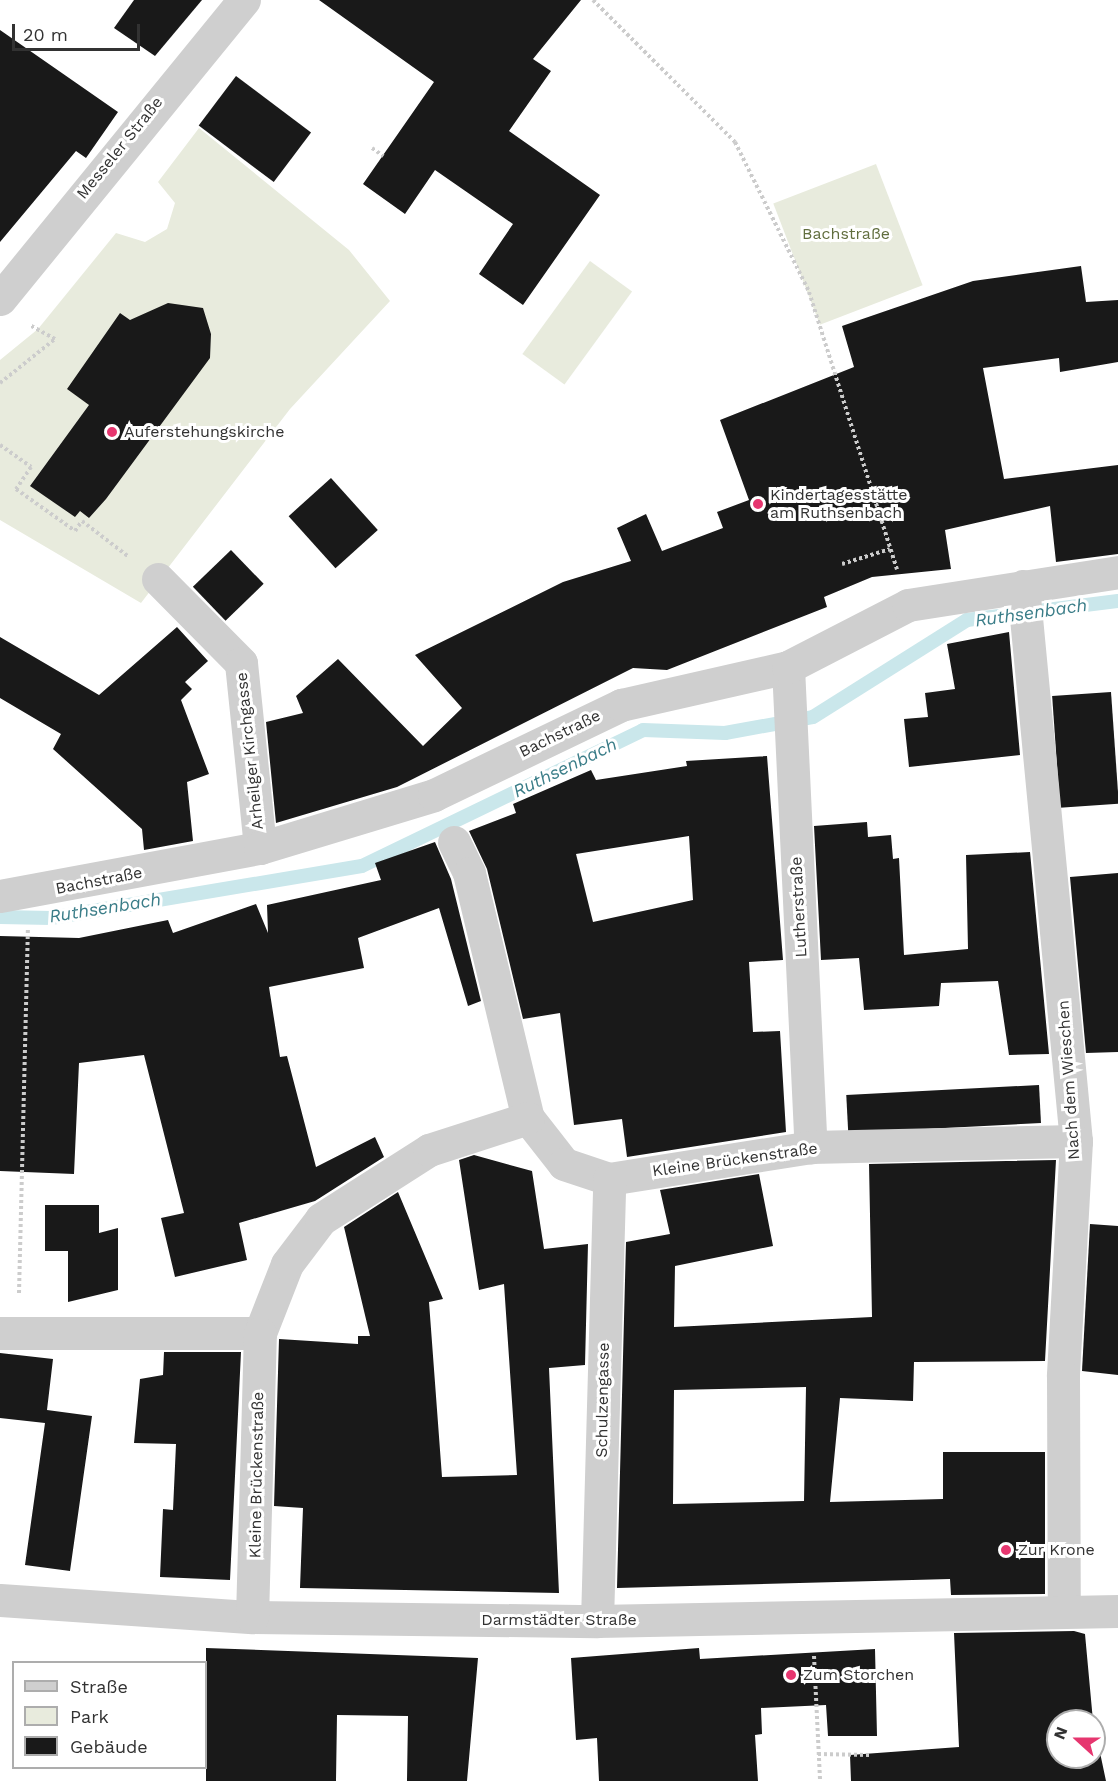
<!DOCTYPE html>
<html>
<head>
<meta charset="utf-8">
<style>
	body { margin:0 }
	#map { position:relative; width:1118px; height:1781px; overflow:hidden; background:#fff; font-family:"Work Sans",sans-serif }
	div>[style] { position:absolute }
	.green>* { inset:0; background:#e8ebdd; transform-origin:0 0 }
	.stream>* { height:14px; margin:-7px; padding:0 7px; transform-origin:7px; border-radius:7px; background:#cae7eb }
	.building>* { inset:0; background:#191919; transform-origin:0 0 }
	.path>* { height:4px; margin-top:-2px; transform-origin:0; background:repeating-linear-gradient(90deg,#ccc 0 3px,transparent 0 6px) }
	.minor>* { height:33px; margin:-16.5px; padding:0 16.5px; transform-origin:16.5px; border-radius:16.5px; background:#cfcfcf }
	.tertiary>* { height:33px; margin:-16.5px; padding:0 16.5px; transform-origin:16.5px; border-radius:16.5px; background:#cfcfcf }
	.dots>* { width:16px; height:16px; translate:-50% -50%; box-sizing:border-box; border:3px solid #fff; border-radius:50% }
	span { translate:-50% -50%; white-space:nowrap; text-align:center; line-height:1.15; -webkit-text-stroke:6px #fff; paint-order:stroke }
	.street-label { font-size:16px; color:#323232 }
	.park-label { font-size:16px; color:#616e3e }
	.poi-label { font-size:16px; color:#323232 }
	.left { translate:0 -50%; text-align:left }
	.water-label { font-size:18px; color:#3a7d88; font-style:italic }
	.legend { position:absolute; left:12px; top:1661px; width:195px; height:108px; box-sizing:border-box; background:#fff; border:2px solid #adadad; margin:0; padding:8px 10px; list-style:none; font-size:18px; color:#323232 }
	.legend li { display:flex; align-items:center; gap:12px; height:30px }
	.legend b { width:30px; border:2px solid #adadad }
	.north { position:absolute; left:1046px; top:1709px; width:60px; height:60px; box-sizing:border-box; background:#fff; border:2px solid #adadad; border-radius:50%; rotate:291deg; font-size:16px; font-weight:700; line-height:24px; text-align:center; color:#323232 }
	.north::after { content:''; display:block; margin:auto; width:21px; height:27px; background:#e6366f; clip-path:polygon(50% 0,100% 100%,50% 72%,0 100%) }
	.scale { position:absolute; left:12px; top:24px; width:128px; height:27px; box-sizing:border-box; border:3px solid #323232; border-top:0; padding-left:8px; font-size:18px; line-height:21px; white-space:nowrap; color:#323232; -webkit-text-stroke:4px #fff; paint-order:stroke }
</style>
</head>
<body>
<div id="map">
	<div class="green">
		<div style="clip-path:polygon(199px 128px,349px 250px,390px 301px,290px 409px,141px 603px,0 520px,0 360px,38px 329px,116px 233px,145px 242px,167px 229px,175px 203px,158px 182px)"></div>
		<div style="left:876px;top:164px;width:130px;height:110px;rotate:69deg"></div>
		<div style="left:590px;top:261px;width:52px;height:115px;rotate:36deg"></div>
	</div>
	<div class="stream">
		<div style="left:0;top:917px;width:51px;rotate:1.1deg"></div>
		<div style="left:51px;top:918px;width:315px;rotate:-9.5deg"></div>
		<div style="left:362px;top:866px;width:312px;rotate:-25.8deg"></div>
		<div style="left:643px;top:730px;width:82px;rotate:2.1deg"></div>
		<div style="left:725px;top:733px;width:89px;rotate:-10.3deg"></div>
		<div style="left:813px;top:717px;width:182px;rotate:-32.2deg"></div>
		<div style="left:967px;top:620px;width:152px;rotate:-7.2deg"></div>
	</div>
	<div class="building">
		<div style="clip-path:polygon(134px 0,202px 0,155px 56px,114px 28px)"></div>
		<div style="clip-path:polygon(319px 0,581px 0,533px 59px,551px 71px,509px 131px,600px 195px,523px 305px,479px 274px,513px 224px,435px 170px,405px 214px,363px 184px,434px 82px)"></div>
		<div style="clip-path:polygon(0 30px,118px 112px,86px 158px,76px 151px,0 242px)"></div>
		<div style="left:236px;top:76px;width:94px;height:62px;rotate:37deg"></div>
		<div style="clip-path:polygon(1081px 266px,1086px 302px,1118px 300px,1118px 362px,1060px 372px,1059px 358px,983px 368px,1004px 479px,1118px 465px,1118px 554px,1056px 562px,1050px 506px,945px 530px,951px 569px,872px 577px,824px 597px,827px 607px,667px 670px,633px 668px,397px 787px,276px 823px,266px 722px,303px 713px,296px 696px,338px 659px,423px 746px,462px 708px,415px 655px,563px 582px,631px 561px,617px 528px,646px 514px,662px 551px,723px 528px,717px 512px,749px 500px,720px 420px,854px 367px,842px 326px,973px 281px)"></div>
		<div style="clip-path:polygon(168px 303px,203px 308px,211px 334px,210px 358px,106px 499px,89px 518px,80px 511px,75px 517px,30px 486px,89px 405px,67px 389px,120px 313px,130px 320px)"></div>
		<div style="left:331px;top:478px;width:70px;height:57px;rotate:48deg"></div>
		<div style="left:231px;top:550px;width:47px;height:53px;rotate:46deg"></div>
		<div style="clip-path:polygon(177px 627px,208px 661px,185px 682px,192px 689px,181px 700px,209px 774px,187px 782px,193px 841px,144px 850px,142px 829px,53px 749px,61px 734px,0 698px,0 637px,99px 695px)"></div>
		<div style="clip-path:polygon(1009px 632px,1020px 755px,909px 767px,904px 719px,928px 717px,925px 693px,955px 689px,947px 644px)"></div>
		<div style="left:1111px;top:692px;width:112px;height:59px;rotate:86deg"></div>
		<div style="clip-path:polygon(evenodd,767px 756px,783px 960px,749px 962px,753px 1032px,780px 1031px,786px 1132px,627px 1157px,622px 1119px,574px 1125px,560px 1013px,523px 1019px,487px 869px,469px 831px,516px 813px,513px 804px,591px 770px,596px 780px,687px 766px,686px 761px,767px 756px,689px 836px,693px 900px,593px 922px,576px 854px,689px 836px)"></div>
		<div style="clip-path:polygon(867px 822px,868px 837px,891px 835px,893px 859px,899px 858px,904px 955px,968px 949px,966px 855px,1030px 852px,1049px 1054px,1009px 1055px,998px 981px,941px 983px,939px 1006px,864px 1010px,859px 958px,821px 960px,814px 826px)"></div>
		<div style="clip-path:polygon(435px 842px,451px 879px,481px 1001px,468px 1006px,439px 908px,358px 938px,364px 968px,269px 987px,280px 1057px,287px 1056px,316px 1167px,375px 1137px,384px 1157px,315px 1201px,239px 1223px,247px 1260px,175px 1277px,161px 1218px,184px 1213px,144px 1055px,79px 1063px,74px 1174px,0 1171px,0 936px,79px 938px,168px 920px,173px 933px,256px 904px,268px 933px,267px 905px,381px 880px,375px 863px)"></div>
		<div style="clip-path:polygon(1118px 873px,1118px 1052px,1086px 1053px,1070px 877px)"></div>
		<div style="left:1039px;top:1085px;width:38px;height:193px;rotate:87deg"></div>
		<div style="clip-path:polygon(474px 1155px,532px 1171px,544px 1249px,588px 1244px,585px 1365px,549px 1368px,559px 1593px,300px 1588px,303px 1508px,274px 1506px,279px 1339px,358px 1344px,358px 1336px,370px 1336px,344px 1227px,398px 1192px,443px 1299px,429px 1302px,442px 1477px,517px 1475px,504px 1284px,479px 1290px,459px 1160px)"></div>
		<div style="clip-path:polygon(evenodd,1056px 1160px,1045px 1361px,914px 1362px,913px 1401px,840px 1398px,830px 1502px,943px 1499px,943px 1452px,1045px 1452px,1045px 1594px,951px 1595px,950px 1579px,617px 1588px,626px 1242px,670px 1234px,660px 1190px,759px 1174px,773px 1246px,675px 1266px,674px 1327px,872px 1317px,869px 1164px,1056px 1160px,806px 1387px,804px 1501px,673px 1504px,674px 1390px,806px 1387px)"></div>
		<div style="clip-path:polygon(45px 1205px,99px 1205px,99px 1233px,118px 1228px,118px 1290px,68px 1302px,68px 1251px,45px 1251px)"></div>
		<div style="clip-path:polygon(1090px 1224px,1118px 1226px,1118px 1375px,1082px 1371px)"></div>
		<div style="clip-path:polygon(164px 1352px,241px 1352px,230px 1580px,160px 1577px,163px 1509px,173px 1510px,176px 1444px,134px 1443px,140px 1379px,163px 1375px)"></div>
		<div style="clip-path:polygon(0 1353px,53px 1359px,47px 1410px,92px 1416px,70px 1571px,25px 1565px,45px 1423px,0 1418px)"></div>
		<div style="clip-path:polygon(1074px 1631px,1085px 1634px,1093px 1721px,1058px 1721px,1058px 1757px,1094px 1757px,1094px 1724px,1106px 1781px,851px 1781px,850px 1755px,959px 1747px,954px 1633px)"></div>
		<div style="clip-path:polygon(206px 1648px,478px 1658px,467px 1781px,407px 1781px,408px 1716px,337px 1715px,336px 1781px,206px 1781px)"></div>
		<div style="clip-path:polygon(699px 1648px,700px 1659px,875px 1649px,877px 1736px,828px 1736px,826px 1705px,761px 1708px,762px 1734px,755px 1735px,758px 1781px,599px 1781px,597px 1738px,576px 1740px,571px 1658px)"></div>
	</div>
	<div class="path">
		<div style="left:593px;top:0;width:201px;rotate:45deg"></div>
		<div style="left:735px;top:142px;width:167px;rotate:63.7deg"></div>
		<div style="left:809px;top:292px;width:291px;rotate:72.4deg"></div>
		<div style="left:372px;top:148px;width:14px;rotate:36deg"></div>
		<div style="left:0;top:383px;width:70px;rotate:-38.7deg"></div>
		<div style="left:55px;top:339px;width:29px;rotate:-151deg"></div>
		<div style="left:0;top:445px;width:38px;rotate:35deg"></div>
		<div style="left:31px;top:467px;width:27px;rotate:124deg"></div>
		<div style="left:16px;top:489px;width:72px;rotate:35.4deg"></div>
		<div style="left:75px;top:531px;width:12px;rotate:-55deg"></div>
		<div style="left:82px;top:521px;width:59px;rotate:37.5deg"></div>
		<div style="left:842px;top:564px;width:50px;rotate:-17.4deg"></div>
		<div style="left:19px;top:1293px;width:364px;rotate:-88.6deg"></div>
		<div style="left:814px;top:1656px;width:124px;rotate:87.2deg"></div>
		<div style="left:818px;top:1754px;width:52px;rotate:1.1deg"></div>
	</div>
	<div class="minor">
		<div style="left:158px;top:579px;width:118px;rotate:45.3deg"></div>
		<div style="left:241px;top:663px;width:186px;rotate:84.1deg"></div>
		<div style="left:1023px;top:586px;width:558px;rotate:84.55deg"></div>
		<div style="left:1076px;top:1141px;width:235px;rotate:93.2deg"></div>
		<div style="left:1063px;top:1376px;width:236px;rotate:89.8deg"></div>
		<div style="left:788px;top:667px;width:481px;rotate:87.3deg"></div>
		<div style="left:454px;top:842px;width:34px;rotate:64deg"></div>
		<div style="left:469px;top:873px;width:252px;rotate:76.5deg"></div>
		<div style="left:528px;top:1118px;width:58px;rotate:52deg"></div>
		<div style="left:564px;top:1164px;width:47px;rotate:18.4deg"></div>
		<div style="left:609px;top:1179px;width:205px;rotate:-9deg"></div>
		<div style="left:811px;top:1147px;width:265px;rotate:-1.3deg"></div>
		<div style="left:0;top:896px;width:264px;rotate:-10.5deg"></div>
		<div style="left:260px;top:848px;width:182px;rotate:-16.9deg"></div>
		<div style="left:434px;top:795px;width:208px;rotate:-25.7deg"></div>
		<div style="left:621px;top:705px;width:171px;rotate:-12.8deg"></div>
		<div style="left:788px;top:667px;width:135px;rotate:-27.3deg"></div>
		<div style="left:908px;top:605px;width:213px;rotate:-8.9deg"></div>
		<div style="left:0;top:1333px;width:260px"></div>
		<div style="left:260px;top:1333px;width:74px;rotate:-68.6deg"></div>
		<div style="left:287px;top:1264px;width:56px;rotate:-52.9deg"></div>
		<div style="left:321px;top:1219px;width:128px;rotate:-32.6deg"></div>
		<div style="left:429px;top:1150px;width:104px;rotate:-17.9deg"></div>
		<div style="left:0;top:1600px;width:253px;rotate:3.9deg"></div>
		<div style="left:252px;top:1617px;width:345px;rotate:0.7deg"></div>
		<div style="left:597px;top:1621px;width:521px;rotate:-1.1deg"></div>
		<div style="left:252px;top:1617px;width:284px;rotate:-88.4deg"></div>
		<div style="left:597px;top:1621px;width:442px;rotate:-88.4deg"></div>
	</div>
	<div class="tertiary">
		<div style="left:0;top:299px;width:386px;rotate:-50.8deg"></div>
	</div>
	<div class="dots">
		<div style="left:112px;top:432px;background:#e6366f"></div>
		<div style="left:758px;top:504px;background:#e6366f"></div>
		<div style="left:1006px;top:1550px;background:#e6366f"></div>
		<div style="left:791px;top:1675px;background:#e6366f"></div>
	</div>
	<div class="street-label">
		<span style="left:120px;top:148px;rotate:-51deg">Messeler Straße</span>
		<span style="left:560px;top:734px;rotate:-26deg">Bachstraße</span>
		<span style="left:250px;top:751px;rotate:-96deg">Arheilger Kirchgasse</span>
		<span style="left:99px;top:881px;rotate:-11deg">Bachstraße</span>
		<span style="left:799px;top:907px;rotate:-93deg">Lutherstraße</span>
		<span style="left:1069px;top:1080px;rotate:-94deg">Nach dem Wieschen</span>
		<span style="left:735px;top:1160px;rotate:-8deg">Kleine Brückenstraße</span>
		<span style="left:603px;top:1400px;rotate:-89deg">Schulzengasse</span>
		<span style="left:257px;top:1475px;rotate:-89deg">Kleine Brückenstraße</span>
		<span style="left:559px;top:1620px">Darmstädter Straße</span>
	</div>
	<div class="park-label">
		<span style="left:846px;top:234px">Bachstraße</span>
	</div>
	<div class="poi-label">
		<span class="left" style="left:124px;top:432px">Auferstehungskirche</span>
		<span class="left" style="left:770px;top:504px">Kindertagesstätte<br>am Ruthsenbach</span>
		<span class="left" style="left:1018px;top:1550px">Zur Krone</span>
		<span class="left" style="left:803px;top:1675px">Zum Storchen</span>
	</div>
	<div class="water-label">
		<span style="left:1031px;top:613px;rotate:-8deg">Ruthsenbach</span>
		<span style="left:565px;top:768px;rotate:-26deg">Ruthsenbach</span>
		<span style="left:105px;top:908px;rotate:-9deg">Ruthsenbach</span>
	</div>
	<ul class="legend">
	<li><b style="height:8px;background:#cfcfcf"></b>Straße</li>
	<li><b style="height:16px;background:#e8ebdd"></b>Park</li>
	<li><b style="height:16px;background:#191919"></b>Gebäude</li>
	</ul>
	<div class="north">N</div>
	<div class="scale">20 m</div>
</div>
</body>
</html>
